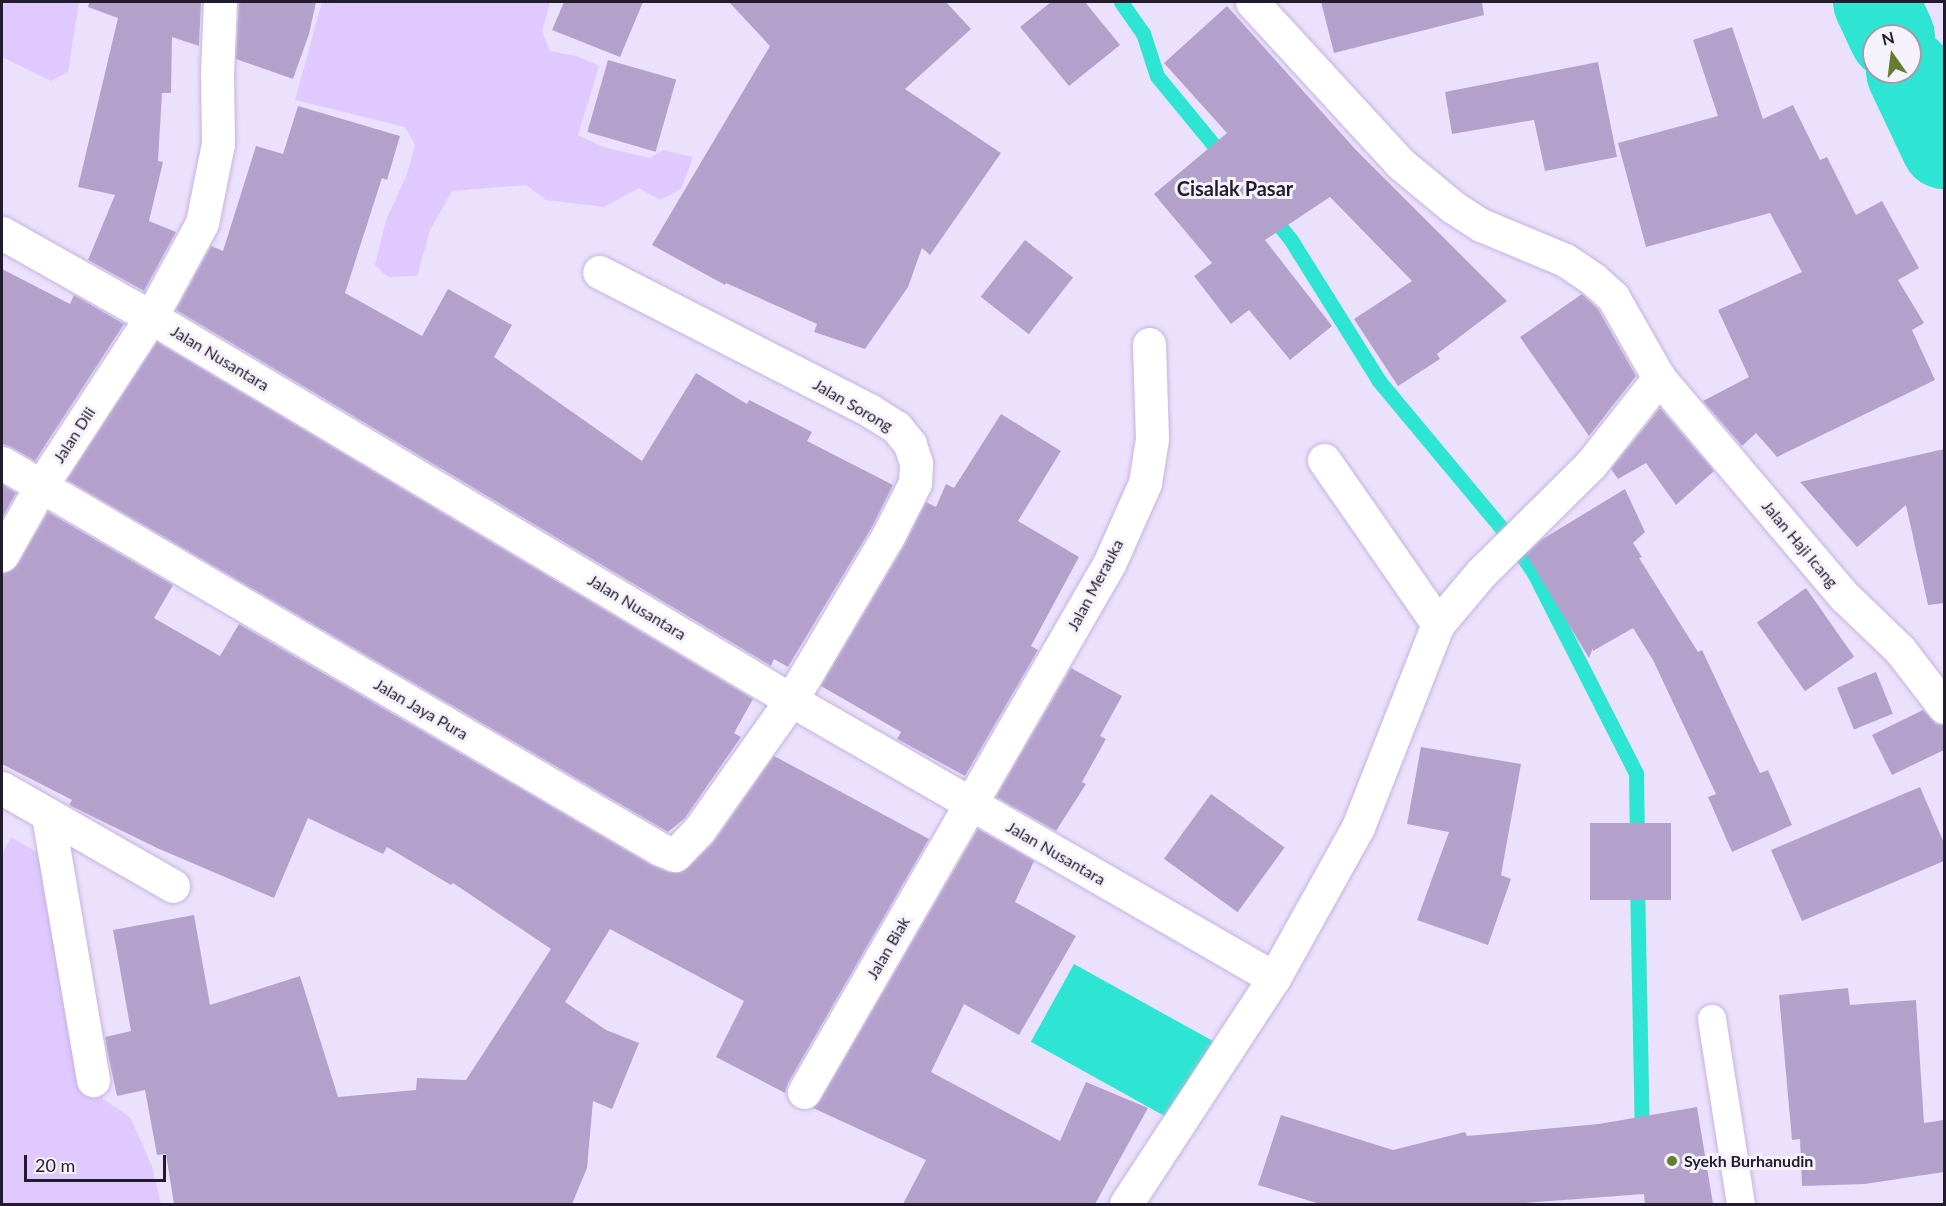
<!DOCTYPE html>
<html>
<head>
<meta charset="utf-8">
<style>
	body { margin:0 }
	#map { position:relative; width:1946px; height:1206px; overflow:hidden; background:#ece1fc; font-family:Lato,sans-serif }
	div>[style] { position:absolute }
	.green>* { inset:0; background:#dfc9fe }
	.water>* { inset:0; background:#2de5d2; transform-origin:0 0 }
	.stream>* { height:15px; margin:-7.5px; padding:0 7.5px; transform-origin:7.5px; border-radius:7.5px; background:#2de5d2 }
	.river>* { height:86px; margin:-43px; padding:0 43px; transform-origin:43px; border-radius:43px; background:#2de5d2 }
	.building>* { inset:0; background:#b3a1cc; transform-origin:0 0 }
	.roads { filter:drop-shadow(0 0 2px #c6b4e0) drop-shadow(0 0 2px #c6b4e0) }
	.service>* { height:28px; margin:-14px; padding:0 14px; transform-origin:14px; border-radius:14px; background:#fff }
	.minor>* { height:33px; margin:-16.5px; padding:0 16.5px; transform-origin:16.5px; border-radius:16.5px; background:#fff }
	.dots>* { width:16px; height:16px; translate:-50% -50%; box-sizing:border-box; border:3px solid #f6f2fb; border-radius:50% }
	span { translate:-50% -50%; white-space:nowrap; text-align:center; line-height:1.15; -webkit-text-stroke:6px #f6f2fb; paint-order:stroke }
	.street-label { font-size:16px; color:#231c2d }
	.poi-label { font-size:16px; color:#231c2d; font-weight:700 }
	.left { translate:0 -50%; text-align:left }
	.quarter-label { font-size:20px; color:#231c2d; font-weight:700 }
	.frame { position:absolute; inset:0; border:3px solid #231c2d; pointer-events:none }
	.north { position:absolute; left:1862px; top:24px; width:60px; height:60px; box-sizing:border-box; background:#f6f2fb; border:2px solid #a29ca9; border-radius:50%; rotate:346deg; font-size:16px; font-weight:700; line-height:24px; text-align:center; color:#231c2d }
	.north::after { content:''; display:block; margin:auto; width:21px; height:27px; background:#657d2f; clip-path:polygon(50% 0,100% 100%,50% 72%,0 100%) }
	.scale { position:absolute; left:24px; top:1155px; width:142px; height:27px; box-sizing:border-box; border:3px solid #231c2d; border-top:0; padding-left:8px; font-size:18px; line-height:21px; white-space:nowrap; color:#231c2d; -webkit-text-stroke:4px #f6f2fb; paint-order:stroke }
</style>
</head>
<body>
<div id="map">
	<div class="green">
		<div style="clip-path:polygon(2px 2px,79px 2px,68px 72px,51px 81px,2px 57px)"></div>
		<div style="clip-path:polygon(322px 2px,550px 2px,542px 31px,550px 51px,577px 56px,599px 66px,578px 135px,603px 147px,650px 158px,663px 150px,693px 157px,681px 189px,660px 200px,639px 188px,604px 207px,546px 200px,526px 185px,452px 191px,430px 230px,417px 276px,388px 277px,375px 265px,386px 220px,407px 174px,415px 145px,405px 127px,295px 100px)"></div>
		<div style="clip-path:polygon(11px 837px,76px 876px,103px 1099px,130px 1117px,152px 1166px,161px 1204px,2px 1204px,2px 854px)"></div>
	</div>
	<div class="water">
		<div style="left:1074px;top:964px;width:159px;height:89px;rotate:29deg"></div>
	</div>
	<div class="stream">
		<div style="left:1121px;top:2px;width:38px;rotate:55deg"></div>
		<div style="left:1143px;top:33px;width:45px;rotate:72deg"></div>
		<div style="left:1157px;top:76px;width:109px;rotate:50.6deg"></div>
		<div style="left:1270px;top:214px;width:33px;rotate:51deg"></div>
		<div style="left:1291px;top:240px;width:166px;rotate:58deg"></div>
		<div style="left:1379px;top:381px;width:209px;rotate:50.2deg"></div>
		<div style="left:1513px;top:542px;width:37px;rotate:56deg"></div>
		<div style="left:1534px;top:573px;width:225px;rotate:63deg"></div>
		<div style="left:1636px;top:773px;width:69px;rotate:89.2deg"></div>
		<div style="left:1637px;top:881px;width:255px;rotate:88.9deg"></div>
	</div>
	<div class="river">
		<div style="left:1876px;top:2px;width:38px;rotate:65deg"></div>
		<div style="left:1909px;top:72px;width:82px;rotate:64.7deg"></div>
	</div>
	<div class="building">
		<div style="clip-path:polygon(89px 2px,201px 2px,199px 46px,172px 37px,171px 93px,162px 93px,158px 161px,163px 162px,149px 221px,176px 232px,144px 291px,88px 260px,115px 195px,78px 187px,118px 18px,88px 7px)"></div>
		<div style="clip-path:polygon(239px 2px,316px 2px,309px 34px,293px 79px,236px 59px)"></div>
		<div style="clip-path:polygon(564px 2px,643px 2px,620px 57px,552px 30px)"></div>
		<div style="clip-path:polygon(729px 2px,946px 2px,971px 29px,905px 89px,1001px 153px,930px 255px,922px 248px,908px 287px,865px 349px,814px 332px,817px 324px,726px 283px,725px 285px,652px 245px,770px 46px)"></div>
		<div style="clip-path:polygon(1051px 2px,1085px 2px,1120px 45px,1069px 86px,1020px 27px)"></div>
		<div style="clip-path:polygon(1321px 2px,1482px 2px,1484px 15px,1334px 53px)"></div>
		<div style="clip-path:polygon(1227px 6px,1356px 150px,1507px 301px,1437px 354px,1440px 359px,1398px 386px,1354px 319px,1412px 281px,1330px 197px,1265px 240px,1332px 326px,1290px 360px,1249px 310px,1231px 324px,1194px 276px,1212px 263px,1154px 194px,1227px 133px,1164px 63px)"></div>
		<div style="clip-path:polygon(1732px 27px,1763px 119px,1793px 105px,1820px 160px,1827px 157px,1856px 215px,1882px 201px,1919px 268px,1898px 280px,1924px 323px,1912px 330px,1935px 380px,1777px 457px,1756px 433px,1742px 446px,1703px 401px,1749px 377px,1718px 310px,1802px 272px,1770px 213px,1646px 247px,1618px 143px,1718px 116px,1693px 40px)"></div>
		<div style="left:608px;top:60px;width:71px;height:75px;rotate:16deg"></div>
		<div style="clip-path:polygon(1598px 62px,1617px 157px,1545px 171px,1534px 120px,1452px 134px,1445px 92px)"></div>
		<div style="clip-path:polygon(298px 106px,400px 136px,387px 180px,382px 178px,345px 293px,422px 336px,448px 289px,512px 325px,494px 357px,642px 461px,696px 373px,747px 404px,749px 400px,812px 432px,807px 441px,893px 485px,872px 527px,788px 667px,774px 659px,771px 666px,176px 310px,211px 246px,223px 251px,256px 146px,283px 154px)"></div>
		<div style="left:1025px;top:240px;width:61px;height:72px;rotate:38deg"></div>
		<div style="clip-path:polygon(2px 269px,70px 304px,74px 295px,124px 324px,35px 461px,11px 447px,2px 444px)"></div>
		<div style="clip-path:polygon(1582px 294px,1598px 309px,1636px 376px,1589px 436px,1520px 337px)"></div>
		<div style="clip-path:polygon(157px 342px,753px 699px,734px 733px,741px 737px,685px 818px,668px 832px,67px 480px)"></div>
		<div style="clip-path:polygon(1660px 408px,1714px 471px,1676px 505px,1646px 463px,1618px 479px,1611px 469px)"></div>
		<div style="clip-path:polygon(1001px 414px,1061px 451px,1018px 521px,1079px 557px,1031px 646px,1038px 650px,965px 776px,897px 739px,901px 732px,821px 686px,904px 546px,926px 502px,936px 507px,946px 484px,954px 488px)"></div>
		<div style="clip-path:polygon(1944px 449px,1944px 603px,1928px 605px,1906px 505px,1857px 547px,1800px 482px)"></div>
		<div style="clip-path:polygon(2px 484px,16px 493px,2px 518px)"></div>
		<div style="clip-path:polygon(1625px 489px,1645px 532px,1633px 543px,1642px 557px,1639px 558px,1698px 652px,1702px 650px,1760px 773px,1768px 770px,1792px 825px,1732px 852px,1708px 797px,1716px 794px,1653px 660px,1633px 628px,1593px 651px,1593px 648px,1589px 658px,1526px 554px,1541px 540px)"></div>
		<div style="clip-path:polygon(48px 512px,173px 585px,154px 618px,220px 656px,239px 624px,651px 865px,668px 872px,678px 873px,688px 868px,713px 843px,774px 756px,929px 839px,788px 1083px,785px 1093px,716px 1057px,744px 1001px,610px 929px,565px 1002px,606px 1030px,639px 1043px,612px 1109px,593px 1101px,587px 1168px,572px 1204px,174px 1204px,166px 1154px,157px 1155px,145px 1090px,117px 1096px,108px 1054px,105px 1037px,131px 1031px,113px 930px,194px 915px,210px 1005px,300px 976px,338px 1097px,416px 1090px,417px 1078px,466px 1080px,551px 949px,453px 883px,451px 885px,387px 847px,383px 854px,308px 818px,274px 898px,157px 848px,69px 805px,72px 800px,2px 764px,2px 574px,11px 571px,18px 564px)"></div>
		<div style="left:1806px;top:588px;width:84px;height:60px;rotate:55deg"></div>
		<div style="clip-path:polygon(1071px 668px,1122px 696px,1100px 736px,1106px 739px,1082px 782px,1086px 784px,1056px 831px,996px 797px)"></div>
		<div style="left:1876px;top:672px;width:45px;height:42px;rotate:68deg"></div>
		<div style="clip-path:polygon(1923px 710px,1936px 724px,1944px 725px,1944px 750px,1892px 775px,1872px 735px)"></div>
		<div style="clip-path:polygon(1421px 747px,1521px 764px,1501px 875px,1511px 879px,1488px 945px,1417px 920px,1449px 832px,1407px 824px)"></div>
		<div style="clip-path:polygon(1920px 787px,1944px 843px,1944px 861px,1802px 921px,1771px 850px)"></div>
		<div style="left:1211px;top:794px;width:91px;height:80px;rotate:36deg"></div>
		<div style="left:1590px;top:823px;width:81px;height:77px"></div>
		<div style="clip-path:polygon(978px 829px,1034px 861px,1015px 902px,1076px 936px,1019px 1035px,964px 1004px,931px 1072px,1060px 1141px,1086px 1082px,1148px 1108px,1095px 1204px,903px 1204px,926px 1160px,813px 1108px,820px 1101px)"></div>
		<div style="clip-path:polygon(1848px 988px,1850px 1005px,1916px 1000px,1924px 1123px,1944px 1120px,1944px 1172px,1865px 1184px,1802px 1186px,1800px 1139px,1792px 1140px,1779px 995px)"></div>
		<div style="clip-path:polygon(1697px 1107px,1713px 1204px,1645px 1204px,1644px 1194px,1512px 1204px,1320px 1204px,1258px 1185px,1281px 1115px,1393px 1150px,1465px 1132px,1467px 1136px,1599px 1124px)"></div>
	</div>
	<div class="roads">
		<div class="service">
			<div style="left:1712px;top:1019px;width:187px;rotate:81.1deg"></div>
		</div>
		<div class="minor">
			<div style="left:1252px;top:2px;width:220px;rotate:47.4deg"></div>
			<div style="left:1401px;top:164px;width:67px;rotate:39.6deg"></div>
			<div style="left:1453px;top:207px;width:33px;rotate:33deg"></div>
			<div style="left:1481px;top:225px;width:91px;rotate:22.6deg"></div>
			<div style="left:1565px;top:260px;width:34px;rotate:34deg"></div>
			<div style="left:1593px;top:279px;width:27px;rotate:42deg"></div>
			<div style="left:1613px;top:297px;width:93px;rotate:60.4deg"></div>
			<div style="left:1659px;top:378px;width:287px;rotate:49.7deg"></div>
			<div style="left:1845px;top:597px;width:76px;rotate:43.9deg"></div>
			<div style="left:1900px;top:650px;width:72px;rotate:52.3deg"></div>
			<div style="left:2px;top:233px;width:171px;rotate:29.4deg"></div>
			<div style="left:151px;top:317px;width:746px;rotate:30.9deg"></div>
			<div style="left:791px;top:700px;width:557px;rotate:29.92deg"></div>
			<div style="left:1324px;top:460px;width:200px;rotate:55.2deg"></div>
			<div style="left:2px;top:463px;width:763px;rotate:30.4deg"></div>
			<div style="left:660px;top:849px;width:16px;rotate:22deg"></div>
			<div style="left:675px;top:855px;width:35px;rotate:-46deg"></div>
			<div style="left:699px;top:830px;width:159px;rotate:-54.7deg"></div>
			<div style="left:791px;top:700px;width:191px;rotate:-59.4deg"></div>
			<div style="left:888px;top:536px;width:59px;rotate:-63deg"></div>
			<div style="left:915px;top:483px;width:20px;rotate:-87deg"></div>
			<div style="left:916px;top:463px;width:20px;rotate:-108deg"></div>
			<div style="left:910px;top:444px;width:22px;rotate:-129deg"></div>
			<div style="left:896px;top:427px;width:32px;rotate:-148deg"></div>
			<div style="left:869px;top:410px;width:303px;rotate:-152.9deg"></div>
			<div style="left:2px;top:555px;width:79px;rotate:-60.5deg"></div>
			<div style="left:41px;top:486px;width:202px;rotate:-56.9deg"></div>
			<div style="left:151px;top:317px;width:107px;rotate:-61.5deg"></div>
			<div style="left:202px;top:223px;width:81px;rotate:-78.6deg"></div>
			<div style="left:218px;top:144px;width:71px;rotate:-90.8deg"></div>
			<div style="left:217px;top:73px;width:71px;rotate:-87.6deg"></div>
			<div style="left:2px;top:788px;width:197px;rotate:29.8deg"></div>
			<div style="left:48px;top:816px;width:268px;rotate:80.3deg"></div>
			<div style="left:804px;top:1092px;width:610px;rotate:-59.99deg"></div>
			<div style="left:1109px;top:564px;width:89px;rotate:-66deg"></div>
			<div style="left:1145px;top:483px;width:45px;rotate:-81deg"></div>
			<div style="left:1152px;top:439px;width:95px;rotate:-91.8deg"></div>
			<div style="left:1126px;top:1204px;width:270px;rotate:-56.8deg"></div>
			<div style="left:1274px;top:978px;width:173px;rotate:-60.9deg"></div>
			<div style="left:1358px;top:827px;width:218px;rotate:-68.5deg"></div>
			<div style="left:1438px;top:624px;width:67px;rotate:-49.9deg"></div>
			<div style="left:1481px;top:573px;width:155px;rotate:-44.7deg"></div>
			<div style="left:1591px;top:464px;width:110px;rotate:-51.7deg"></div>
		</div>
	</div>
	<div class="dots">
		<div style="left:1672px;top:1161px;background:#657d2f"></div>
	</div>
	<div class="street-label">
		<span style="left:220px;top:358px;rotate:31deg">Jalan Nusantara</span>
		<span style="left:853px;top:405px;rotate:30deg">Jalan Sorong</span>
		<span style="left:74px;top:435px;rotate:-57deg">Jalan Dili</span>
		<span style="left:1800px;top:544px;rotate:50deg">Jalan Haji Icang</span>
		<span style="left:1095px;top:585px;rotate:-62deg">Jalan Merauka</span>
		<span style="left:637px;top:607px;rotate:31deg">Jalan Nusantara</span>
		<span style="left:421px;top:709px;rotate:30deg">Jalan Jaya Pura</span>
		<span style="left:1056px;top:853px;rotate:30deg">Jalan Nusantara</span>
		<span style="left:888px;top:948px;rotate:-60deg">Jalan Biak</span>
	</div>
	<div class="poi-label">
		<span class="left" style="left:1684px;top:1161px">Syekh Burhanudin</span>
	</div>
	<div class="quarter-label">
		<span style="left:1235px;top:188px">Cisalak Pasar</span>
	</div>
	<div class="frame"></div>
	<div class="north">N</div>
	<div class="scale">20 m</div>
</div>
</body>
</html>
